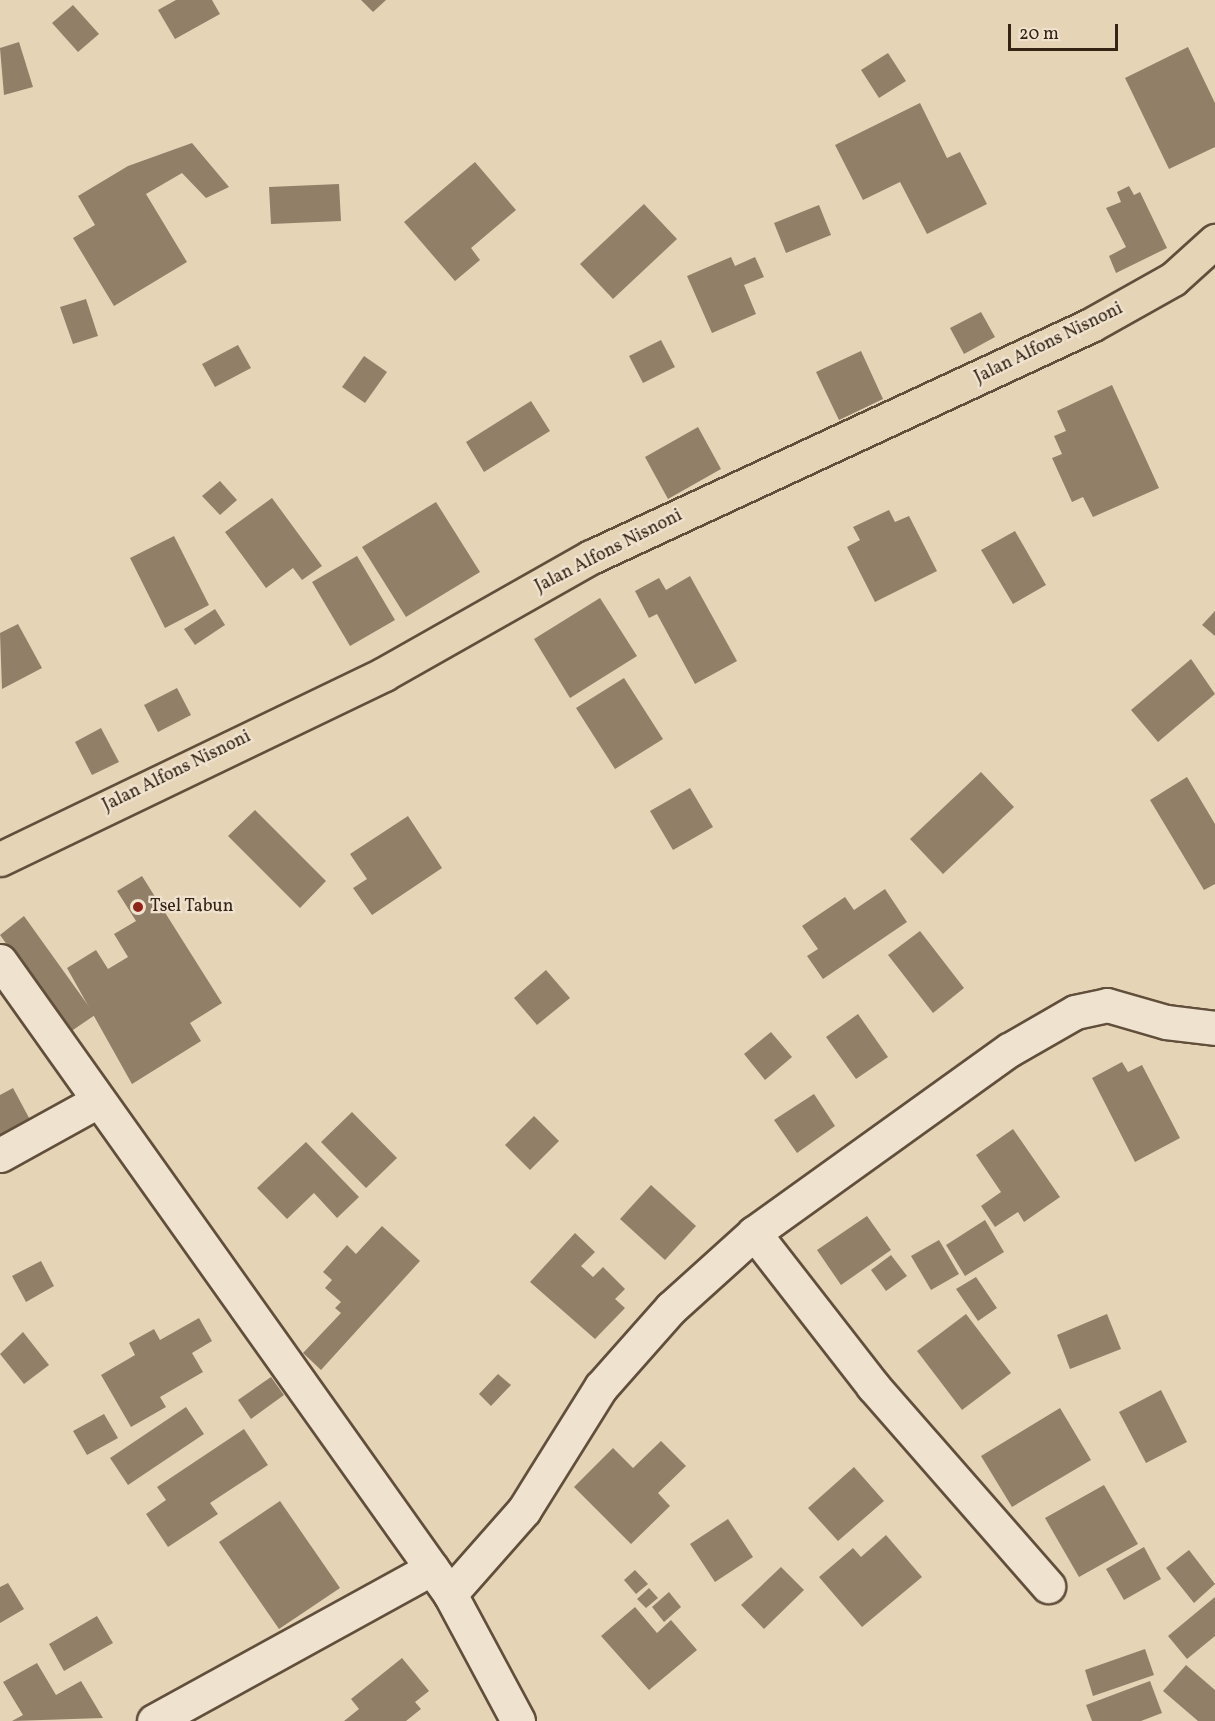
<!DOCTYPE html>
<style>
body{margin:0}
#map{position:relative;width:1215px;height:1721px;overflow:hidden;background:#e6d4b7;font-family:Vollkorn,serif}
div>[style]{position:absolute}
.building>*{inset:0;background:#917f68}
.roads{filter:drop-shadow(2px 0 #614f3c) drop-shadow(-2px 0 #614f3c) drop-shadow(0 2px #614f3c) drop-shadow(0 -2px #614f3c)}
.minor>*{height:33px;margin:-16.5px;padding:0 16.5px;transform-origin:16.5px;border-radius:16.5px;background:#efe3d0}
.major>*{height:33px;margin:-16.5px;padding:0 16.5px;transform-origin:16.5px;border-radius:16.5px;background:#e6d4b7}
.dots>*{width:16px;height:16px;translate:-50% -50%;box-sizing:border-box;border:3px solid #efe3d0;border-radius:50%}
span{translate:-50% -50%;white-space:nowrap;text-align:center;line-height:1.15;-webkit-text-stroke:4.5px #efe3d0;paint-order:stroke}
.street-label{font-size:18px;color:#352313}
.poi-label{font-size:18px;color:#352313}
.left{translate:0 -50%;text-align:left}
.scale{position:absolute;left:1008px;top:24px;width:110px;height:27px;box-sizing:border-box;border:3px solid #352313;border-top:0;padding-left:8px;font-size:18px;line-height:21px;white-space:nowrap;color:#352313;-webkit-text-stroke:4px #efe3d0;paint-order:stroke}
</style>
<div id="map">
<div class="building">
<i style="clip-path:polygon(176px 0,212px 0,220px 14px,175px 39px,158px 10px)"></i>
<i style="clip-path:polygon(361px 0,386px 0,373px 12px)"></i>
<i style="clip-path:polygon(73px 5px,99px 34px,78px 52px,52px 23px)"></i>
<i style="clip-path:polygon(19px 42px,33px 87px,4px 95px,0 48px)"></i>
<i style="clip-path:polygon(1188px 47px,1215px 103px,1215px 147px,1169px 169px,1125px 78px)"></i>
<i style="clip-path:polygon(888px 53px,906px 81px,879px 98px,861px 70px)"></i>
<i style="clip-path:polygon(920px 103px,947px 158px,960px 152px,987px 204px,927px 234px,900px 182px,863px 200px,835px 145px)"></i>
<i style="clip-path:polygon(192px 143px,229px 187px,206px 198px,182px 173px,146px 194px,187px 262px,114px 306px,73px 238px,95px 225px,78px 196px,128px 166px)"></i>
<i style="clip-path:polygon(475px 162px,516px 210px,471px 248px,480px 260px,455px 281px,404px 222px)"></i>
<i style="clip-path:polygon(339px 184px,341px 221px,271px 224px,269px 187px)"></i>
<i style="clip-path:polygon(1129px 186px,1134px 195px,1140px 192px,1167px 248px,1116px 273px,1109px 256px,1126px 247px,1106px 208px,1121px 202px,1117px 192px)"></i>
<i style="clip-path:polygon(644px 204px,677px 239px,613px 299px,580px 264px)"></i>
<i style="clip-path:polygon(819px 205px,831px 235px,786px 253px,774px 223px)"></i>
<i style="clip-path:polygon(731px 257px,735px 266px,755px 257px,764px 277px,744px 285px,756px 314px,712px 333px,687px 276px)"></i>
<i style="clip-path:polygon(86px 299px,98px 336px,73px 344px,60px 307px)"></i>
<i style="clip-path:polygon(981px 312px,995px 337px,964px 354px,950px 328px)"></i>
<i style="clip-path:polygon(661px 340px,675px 367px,643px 383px,629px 356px)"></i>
<i style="clip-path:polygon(238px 345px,251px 368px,215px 387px,202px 364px)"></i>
<i style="clip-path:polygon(861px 351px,883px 399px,839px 420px,816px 372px)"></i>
<i style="clip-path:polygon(364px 356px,387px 372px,365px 403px,342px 387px)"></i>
<i style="clip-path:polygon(1112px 385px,1159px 488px,1093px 517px,1083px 497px,1072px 502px,1052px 458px,1062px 454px,1054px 436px,1066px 431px,1057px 411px)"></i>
<i style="clip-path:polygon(531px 401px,550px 431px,484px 472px,466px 442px)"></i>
<i style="clip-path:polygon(698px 427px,721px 469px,668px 499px,645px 457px)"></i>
<i style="clip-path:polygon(220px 481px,237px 500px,220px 515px,202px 496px)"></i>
<i style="clip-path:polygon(272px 498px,322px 566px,302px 580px,293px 568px,266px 588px,225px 532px)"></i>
<i style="clip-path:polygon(436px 502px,480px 572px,406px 617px,362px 547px)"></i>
<i style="clip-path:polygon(889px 510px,895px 522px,909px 516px,937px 571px,875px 602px,847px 547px,860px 540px,853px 527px)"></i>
<i style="clip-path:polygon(1015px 531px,1046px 585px,1013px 604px,981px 550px)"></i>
<i style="clip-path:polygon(174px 536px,209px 605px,165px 628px,130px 558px)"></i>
<i style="clip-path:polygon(357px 556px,395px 620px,350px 646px,312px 582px)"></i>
<i style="clip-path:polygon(690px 576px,737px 661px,695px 684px,657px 614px,649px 618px,635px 591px,659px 578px,666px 590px)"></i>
<i style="clip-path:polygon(600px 598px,637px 656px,570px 698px,534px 639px)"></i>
<i style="clip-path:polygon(215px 609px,225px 625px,195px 645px,184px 629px)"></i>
<i style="clip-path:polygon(1215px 611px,1215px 636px,1202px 625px)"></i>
<i style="clip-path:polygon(18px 624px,42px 668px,2px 689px,0 633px)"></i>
<i style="clip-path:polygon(1191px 659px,1215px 694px,1158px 742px,1131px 710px)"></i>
<i style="clip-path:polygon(624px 678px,663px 739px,615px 769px,576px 708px)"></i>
<i style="clip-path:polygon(177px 688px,191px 715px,158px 732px,144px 705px)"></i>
<i style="clip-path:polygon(101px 728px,119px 762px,92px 775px,75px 742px)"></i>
<i style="clip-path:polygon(981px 772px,1014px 807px,943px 874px,910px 839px)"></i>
<i style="clip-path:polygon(1187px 777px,1215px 824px,1215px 884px,1204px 890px,1150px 800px)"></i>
<i style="clip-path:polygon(690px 788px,713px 827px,673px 850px,650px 811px)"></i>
<i style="clip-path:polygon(255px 810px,326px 881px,300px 908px,228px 836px)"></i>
<i style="clip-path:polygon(408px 816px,442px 868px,372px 915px,353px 888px,367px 879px,350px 854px)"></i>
<i style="clip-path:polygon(142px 876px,222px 1003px,190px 1023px,201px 1041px,132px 1084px,67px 968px,96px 950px,108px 969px,128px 957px,114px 934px,136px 921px,117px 891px)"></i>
<i style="clip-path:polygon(885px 889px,907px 922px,823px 979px,807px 956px,818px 949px,802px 926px,845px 897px,854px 910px)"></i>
<i style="clip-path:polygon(24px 916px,95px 1015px,70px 1032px,0 935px)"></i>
<i style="clip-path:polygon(920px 931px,964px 988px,933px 1013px,888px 955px)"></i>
<i style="clip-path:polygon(546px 970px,570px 998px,537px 1025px,514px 998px)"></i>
<i style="clip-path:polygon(858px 1014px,888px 1057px,856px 1079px,826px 1037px)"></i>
<i style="clip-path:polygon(771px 1032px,792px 1057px,765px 1080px,744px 1054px)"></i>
<i style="clip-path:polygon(1122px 1062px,1128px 1072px,1142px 1065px,1180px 1138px,1135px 1162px,1092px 1078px)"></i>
<i style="clip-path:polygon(13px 1088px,35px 1129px,0 1149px,0 1095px)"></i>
<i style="clip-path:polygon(814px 1094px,835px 1126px,797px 1153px,774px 1120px)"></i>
<i style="clip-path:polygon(352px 1112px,397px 1158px,366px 1188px,321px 1142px)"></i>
<i style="clip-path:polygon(534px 1116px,559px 1141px,530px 1170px,505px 1145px)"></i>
<i style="clip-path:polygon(1013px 1129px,1060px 1197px,1024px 1222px,1018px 1212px,995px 1227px,981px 1206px,1001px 1192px,976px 1155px)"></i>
<i style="clip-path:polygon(306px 1142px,359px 1197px,337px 1218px,314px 1193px,287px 1219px,257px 1188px)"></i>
<i style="clip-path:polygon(651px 1185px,696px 1226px,665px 1260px,620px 1219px)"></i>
<i style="clip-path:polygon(867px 1216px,891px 1250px,841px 1285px,817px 1250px)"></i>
<i style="clip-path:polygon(985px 1220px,1004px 1252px,965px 1276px,946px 1245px)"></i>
<i style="clip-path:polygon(382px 1226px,420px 1261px,321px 1370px,303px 1353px,341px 1313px,335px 1308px,341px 1302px,325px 1288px,332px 1280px,323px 1272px,347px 1245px,356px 1254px)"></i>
<i style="clip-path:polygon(575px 1233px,595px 1252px,581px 1266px,593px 1277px,603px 1267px,625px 1289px,615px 1299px,625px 1308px,595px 1339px,530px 1282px)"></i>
<i style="clip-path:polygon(939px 1240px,959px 1274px,931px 1290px,911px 1256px)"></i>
<i style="clip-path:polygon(891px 1255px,907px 1276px,886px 1291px,871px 1270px)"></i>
<i style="clip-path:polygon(41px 1261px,54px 1286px,26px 1302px,12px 1276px)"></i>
<i style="clip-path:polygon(976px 1277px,997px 1308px,978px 1321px,956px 1289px)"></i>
<i style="clip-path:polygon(966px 1314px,1011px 1373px,962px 1410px,917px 1351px)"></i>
<i style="clip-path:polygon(1107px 1314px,1121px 1349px,1070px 1369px,1057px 1335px)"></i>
<i style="clip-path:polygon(199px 1318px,212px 1341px,192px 1353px,203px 1372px,160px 1397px,166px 1407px,131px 1427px,101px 1375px,135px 1355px,129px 1343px,154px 1329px,160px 1340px)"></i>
<i style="clip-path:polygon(23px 1332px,49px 1365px,24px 1384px,0 1354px)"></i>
<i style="clip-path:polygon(498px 1374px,511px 1385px,491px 1406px,479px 1394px)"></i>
<i style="clip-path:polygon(271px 1377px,284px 1395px,251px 1419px,238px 1400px)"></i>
<i style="clip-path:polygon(1161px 1390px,1187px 1442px,1146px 1463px,1119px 1412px)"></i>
<i style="clip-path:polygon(186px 1407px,204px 1434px,128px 1485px,110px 1458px)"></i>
<i style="clip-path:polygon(1060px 1408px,1091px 1460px,1012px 1507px,981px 1456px)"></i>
<i style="clip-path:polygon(104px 1414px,118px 1438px,87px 1455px,73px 1431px)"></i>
<i style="clip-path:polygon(244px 1429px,268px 1465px,210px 1503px,218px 1514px,168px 1547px,146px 1514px,166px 1500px,157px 1487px)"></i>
<i style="clip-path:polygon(661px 1441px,686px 1466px,658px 1493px,670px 1506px,631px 1544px,574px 1487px,613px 1448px,633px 1468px)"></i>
<i style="clip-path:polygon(854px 1467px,884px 1501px,838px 1541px,808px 1508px)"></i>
<i style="clip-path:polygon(1104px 1485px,1138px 1544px,1079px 1577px,1045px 1518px)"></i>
<i style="clip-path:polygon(280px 1501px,340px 1588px,279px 1629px,219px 1542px)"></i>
<i style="clip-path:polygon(728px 1519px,753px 1557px,715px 1582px,690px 1544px)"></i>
<i style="clip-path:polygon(886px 1535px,922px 1577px,862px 1627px,819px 1577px,853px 1548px,861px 1557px)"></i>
<i style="clip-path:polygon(1144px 1547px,1161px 1579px,1124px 1600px,1106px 1569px)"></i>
<i style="clip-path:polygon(1189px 1550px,1215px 1584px,1194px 1603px,1166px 1568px)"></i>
<i style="clip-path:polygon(781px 1567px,804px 1590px,764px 1629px,741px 1605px)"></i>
<i style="clip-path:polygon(635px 1570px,648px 1584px,636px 1594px,624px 1580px)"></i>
<i style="clip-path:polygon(8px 1583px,24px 1609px,0 1623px,0 1587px)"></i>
<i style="clip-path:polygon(649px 1588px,658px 1598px,646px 1608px,637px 1599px)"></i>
<i style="clip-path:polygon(669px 1592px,681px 1607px,664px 1622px,652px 1607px)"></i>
<i style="clip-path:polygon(1215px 1597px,1215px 1636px,1187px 1659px,1168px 1636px)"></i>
<i style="clip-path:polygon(635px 1607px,657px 1633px,671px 1620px,697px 1650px,649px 1690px,601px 1636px)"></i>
<i style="clip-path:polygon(97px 1616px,113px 1643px,64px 1671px,49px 1644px)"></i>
<i style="clip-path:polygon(1145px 1649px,1154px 1675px,1093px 1696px,1085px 1670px)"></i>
<i style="clip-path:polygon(402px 1658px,429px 1691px,415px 1702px,421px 1709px,406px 1721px,344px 1721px,359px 1709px,351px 1699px)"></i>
<i style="clip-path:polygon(37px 1663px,56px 1695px,81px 1681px,103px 1718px,12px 1721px,23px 1715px,3px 1682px)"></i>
<i style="clip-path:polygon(1186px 1665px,1215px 1690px,1215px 1721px,1198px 1721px,1163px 1691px)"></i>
<i style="clip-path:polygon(1150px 1681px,1162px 1713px,1141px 1721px,1092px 1721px,1086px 1705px)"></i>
</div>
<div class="roads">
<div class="minor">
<i style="left:0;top:961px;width:777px;rotate:54.59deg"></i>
<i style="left:450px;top:1594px;width:144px;rotate:61.8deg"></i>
<i style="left:0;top:1155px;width:112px;rotate:-28.9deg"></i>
<i style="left:754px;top:1233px;width:194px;rotate:52.1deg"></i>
<i style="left:873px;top:1386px;width:266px;rotate:48.8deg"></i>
<i style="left:450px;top:1594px;width:112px;rotate:-48.6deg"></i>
<i style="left:524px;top:1510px;width:145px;rotate:-58deg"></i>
<i style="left:601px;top:1387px;width:106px;rotate:-48.5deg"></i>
<i style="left:671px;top:1308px;width:112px;rotate:-42.1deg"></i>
<i style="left:754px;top:1233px;width:314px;rotate:-35.7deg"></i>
<i style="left:1009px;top:1050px;width:76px;rotate:-29.9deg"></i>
<i style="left:1075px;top:1012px;width:33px;rotate:-12deg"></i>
<i style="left:1107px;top:1005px;width:61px;rotate:16.1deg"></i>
<i style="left:1166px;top:1022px;width:49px;rotate:7deg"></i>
<i style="left:154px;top:1721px;width:317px;rotate:-28.8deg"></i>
</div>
<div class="major">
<i style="left:0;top:859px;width:426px;rotate:-25.7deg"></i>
<i style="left:384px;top:674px;width:238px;rotate:-29.5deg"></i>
<i style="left:591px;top:557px;width:551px;rotate:-24.89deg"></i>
<i style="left:1091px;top:325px;width:94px;rotate:-29.3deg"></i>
<i style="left:1173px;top:279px;width:57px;rotate:-42.1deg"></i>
</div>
</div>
<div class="dots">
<i style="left:138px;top:907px;background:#8f2418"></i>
</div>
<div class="street-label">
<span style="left:1049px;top:344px;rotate:-26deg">Jalan Alfons Nisnoni</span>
<span style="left:609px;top:552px;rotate:-27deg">Jalan Alfons Nisnoni</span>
<span style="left:177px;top:772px;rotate:-26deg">Jalan Alfons Nisnoni</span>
</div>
<div class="poi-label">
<span class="left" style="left:150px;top:907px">Tsel Tabun</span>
</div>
<div class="scale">20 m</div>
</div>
